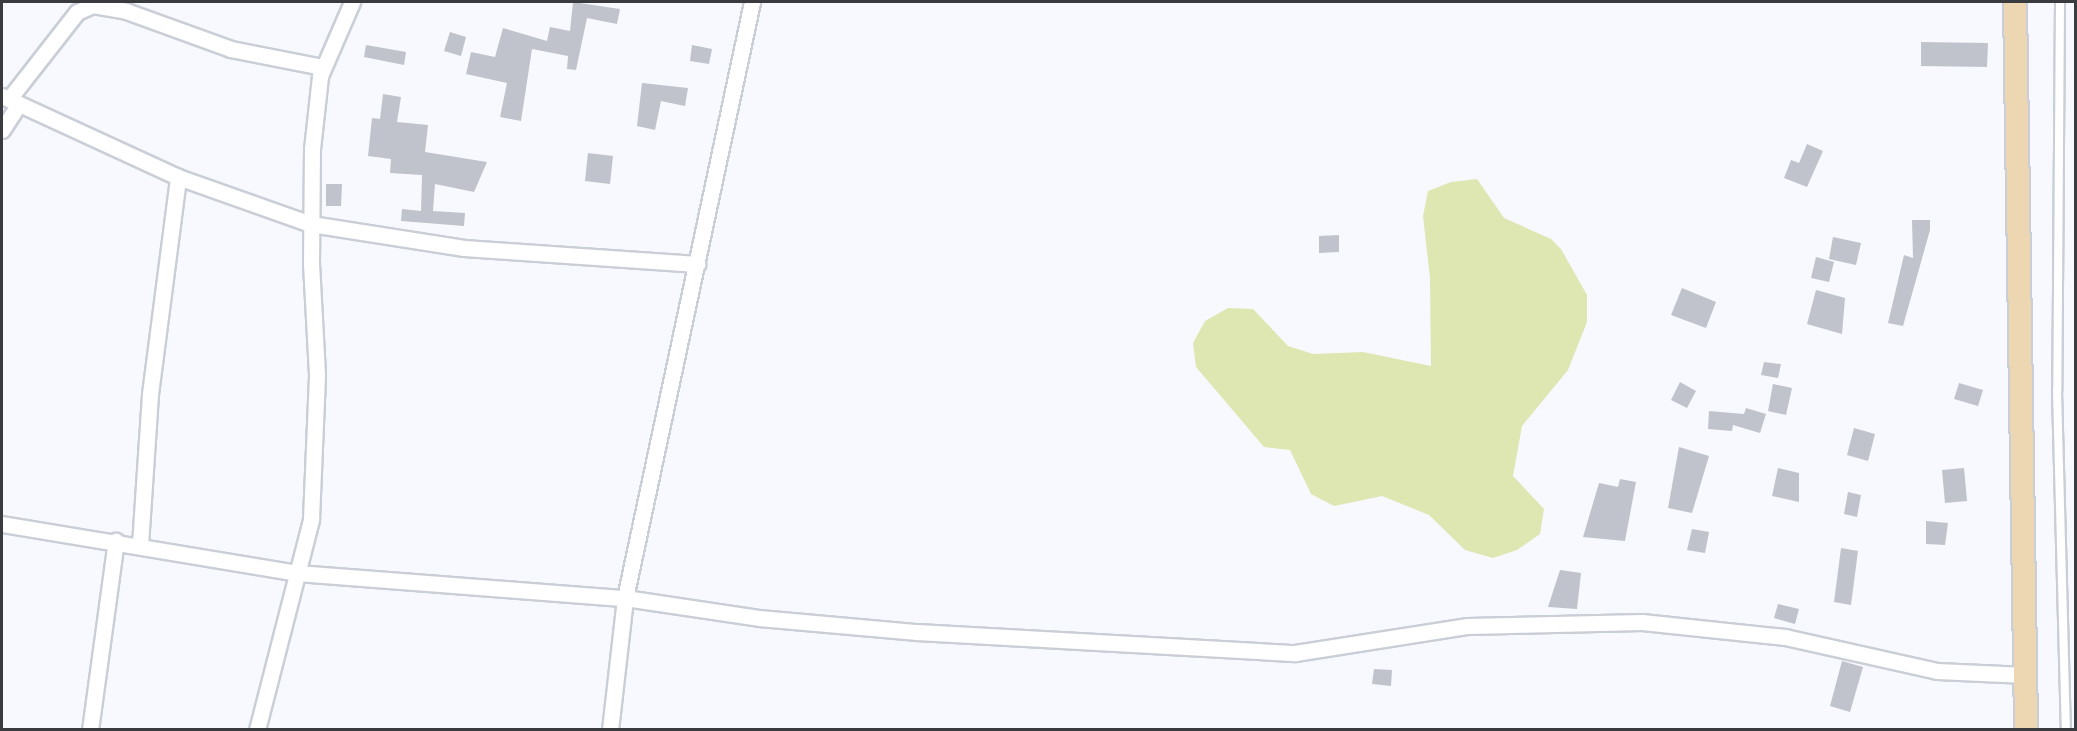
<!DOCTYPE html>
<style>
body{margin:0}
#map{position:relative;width:2077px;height:731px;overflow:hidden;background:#f7f9fe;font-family:Helvetica,sans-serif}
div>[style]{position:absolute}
.green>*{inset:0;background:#dee6b1}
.building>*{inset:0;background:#c0c3cc}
.roads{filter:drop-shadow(2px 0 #caced7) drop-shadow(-2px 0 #caced7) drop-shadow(0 2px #caced7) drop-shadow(0 -2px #caced7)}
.lane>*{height:8px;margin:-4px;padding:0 4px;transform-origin:4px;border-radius:4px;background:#fff}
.street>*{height:15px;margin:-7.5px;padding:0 7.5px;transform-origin:7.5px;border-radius:7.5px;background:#fff}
.secondary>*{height:22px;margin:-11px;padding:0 11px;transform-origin:11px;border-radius:11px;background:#edd6b2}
span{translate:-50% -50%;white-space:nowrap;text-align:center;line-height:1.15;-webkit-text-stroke:4.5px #fff;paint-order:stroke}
.frame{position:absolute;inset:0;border:3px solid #3a3b3e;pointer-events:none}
</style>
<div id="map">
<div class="green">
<i style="clip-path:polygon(1477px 179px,1504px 218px,1551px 239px,1561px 249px,1587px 295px,1587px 322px,1568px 370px,1522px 426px,1513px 476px,1544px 509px,1540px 534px,1517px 550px,1493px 558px,1465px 550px,1429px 515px,1382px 496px,1334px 506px,1311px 494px,1290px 450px,1264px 447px,1196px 367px,1193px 343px,1205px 321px,1228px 308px,1253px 309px,1288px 346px,1313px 354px,1363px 352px,1431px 366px,1430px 278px,1423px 216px,1428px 191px,1451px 182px)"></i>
</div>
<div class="building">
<i style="clip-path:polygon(573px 2px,620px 9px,617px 24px,587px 18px,576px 70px,567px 69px,568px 56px,532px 49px,521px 121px,500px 117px,507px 83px,466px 74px,471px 52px,495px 57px,503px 28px,547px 41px,550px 27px,570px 31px)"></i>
<i style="clip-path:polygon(450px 32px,466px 37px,461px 56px,444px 51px)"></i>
<i style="clip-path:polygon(1921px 42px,1988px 43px,1987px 67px,1921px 66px)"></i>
<i style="clip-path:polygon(366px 45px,406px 52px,404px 65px,364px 57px)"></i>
<i style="clip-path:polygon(692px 45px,712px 49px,709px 64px,690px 61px)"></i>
<i style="clip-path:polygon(642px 83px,688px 88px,685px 106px,661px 101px,655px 130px,637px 126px)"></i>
<i style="clip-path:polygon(383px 94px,401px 97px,397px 122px,428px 125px,425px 152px,487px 162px,474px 192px,435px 184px,433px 211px,465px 213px,464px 226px,401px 221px,402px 209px,421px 211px,422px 175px,390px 173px,391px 159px,368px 156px,372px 118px,380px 119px)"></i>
<i style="clip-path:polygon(1807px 144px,1823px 151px,1807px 187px,1784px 178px,1791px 160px,1799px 163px)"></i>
<i style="clip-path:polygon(588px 153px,613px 156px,610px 184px,585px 181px)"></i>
<i style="clip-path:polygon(326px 184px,342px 184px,341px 206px,326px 206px)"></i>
<i style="clip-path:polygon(1912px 220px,1930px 220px,1930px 230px,1903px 326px,1888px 323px,1904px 255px,1913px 258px)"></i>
<i style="clip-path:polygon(1339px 235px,1339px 252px,1319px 253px,1319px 236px)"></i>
<i style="clip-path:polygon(1833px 237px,1861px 243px,1856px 265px,1829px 259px)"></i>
<i style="clip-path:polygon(1816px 257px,1834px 262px,1829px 282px,1811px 278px)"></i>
<i style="clip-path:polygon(1682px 288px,1716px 302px,1706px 328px,1671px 315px)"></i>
<i style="clip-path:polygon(1816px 290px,1845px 298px,1842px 334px,1807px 324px)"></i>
<i style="clip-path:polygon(1764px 362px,1781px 364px,1778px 378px,1761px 375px)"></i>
<i style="clip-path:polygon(1680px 382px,1696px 391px,1687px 408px,1671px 400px)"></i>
<i style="clip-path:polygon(1959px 383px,1983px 390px,1978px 406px,1954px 399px)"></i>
<i style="clip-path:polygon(1773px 384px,1792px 388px,1786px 415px,1768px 411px)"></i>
<i style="clip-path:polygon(1746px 408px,1766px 414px,1760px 433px,1733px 425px,1732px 431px,1708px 429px,1709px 411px,1744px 414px)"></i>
<i style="clip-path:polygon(1854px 428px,1875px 434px,1868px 461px,1847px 455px)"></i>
<i style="clip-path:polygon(1679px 447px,1709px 456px,1692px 513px,1668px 508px)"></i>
<i style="clip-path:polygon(1778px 468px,1799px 473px,1799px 502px,1772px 496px)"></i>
<i style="clip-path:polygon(1964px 468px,1967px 501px,1945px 503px,1942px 470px)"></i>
<i style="clip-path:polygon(1620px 479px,1636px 482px,1625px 541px,1583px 537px,1599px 483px,1618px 487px)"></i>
<i style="clip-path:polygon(1848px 492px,1861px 495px,1857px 517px,1844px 514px)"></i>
<i style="clip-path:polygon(1926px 521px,1948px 523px,1945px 545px,1926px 544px)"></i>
<i style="clip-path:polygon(1692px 529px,1709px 532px,1705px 553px,1687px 550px)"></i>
<i style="clip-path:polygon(1841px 548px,1858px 551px,1851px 605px,1834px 602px)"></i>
<i style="clip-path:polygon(1560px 570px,1581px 573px,1577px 609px,1548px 607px)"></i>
<i style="clip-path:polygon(1778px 604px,1799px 609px,1795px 624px,1774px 618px)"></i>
<i style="clip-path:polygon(1842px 661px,1863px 667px,1850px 712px,1830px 706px)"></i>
<i style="clip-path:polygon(1374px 669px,1392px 670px,1391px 686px,1372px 684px)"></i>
</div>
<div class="roads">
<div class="lane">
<i style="left:2060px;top:2px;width:389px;rotate:90.4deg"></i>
<i style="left:2057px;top:391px;width:339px;rotate:88.5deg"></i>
</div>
<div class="street">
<i style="left:2px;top:96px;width:194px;rotate:24.7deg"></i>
<i style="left:178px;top:177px;width:141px;rotate:19.5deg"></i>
<i style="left:311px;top:224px;width:155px;rotate:8.9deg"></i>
<i style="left:464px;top:248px;width:234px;rotate:3.9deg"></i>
<i style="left:9px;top:99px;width:110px;rotate:-52deg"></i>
<i style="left:77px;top:12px;width:17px;rotate:-24deg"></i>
<i style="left:93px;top:5px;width:34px;rotate:10deg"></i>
<i style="left:126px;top:11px;width:112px;rotate:19.9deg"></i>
<i style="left:231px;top:49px;width:94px;rotate:11.1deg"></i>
<i style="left:2px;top:130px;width:31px;rotate:-57deg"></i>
<i style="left:2px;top:524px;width:299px;rotate:9.4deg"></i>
<i style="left:297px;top:573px;width:329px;rotate:4.4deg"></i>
<i style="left:625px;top:598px;width:135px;rotate:8.5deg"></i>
<i style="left:759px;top:618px;width:159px;rotate:5.1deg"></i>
<i style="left:917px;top:632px;width:379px;rotate:3.2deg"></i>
<i style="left:1295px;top:653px;width:175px;rotate:-8.9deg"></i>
<i style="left:1468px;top:626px;width:174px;rotate:-1.3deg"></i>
<i style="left:1642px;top:622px;width:144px;rotate:6deg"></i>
<i style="left:1785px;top:637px;width:156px;rotate:12.6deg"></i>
<i style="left:1937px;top:671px;width:89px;rotate:2.6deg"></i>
<i style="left:140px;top:545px;width:151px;rotate:-86.2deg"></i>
<i style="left:150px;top:394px;width:219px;rotate:-82.6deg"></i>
<i style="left:90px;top:730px;width:191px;rotate:-82.2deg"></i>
<i style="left:257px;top:730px;width:218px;rotate:-75.6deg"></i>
<i style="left:311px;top:519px;width:145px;rotate:-87.6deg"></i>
<i style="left:317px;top:374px;width:110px;rotate:-93.1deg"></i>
<i style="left:311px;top:264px;width:115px;rotate:-89.5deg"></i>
<i style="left:312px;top:149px;width:73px;rotate:-83.7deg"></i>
<i style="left:320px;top:76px;width:81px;rotate:-66.6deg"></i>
<i style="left:610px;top:730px;width:133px;rotate:-83.5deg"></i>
<i style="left:625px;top:598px;width:609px;rotate:-77.97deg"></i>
</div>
<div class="secondary">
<i style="left:2015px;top:2px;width:728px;rotate:89.13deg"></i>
</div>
</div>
<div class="frame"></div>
</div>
